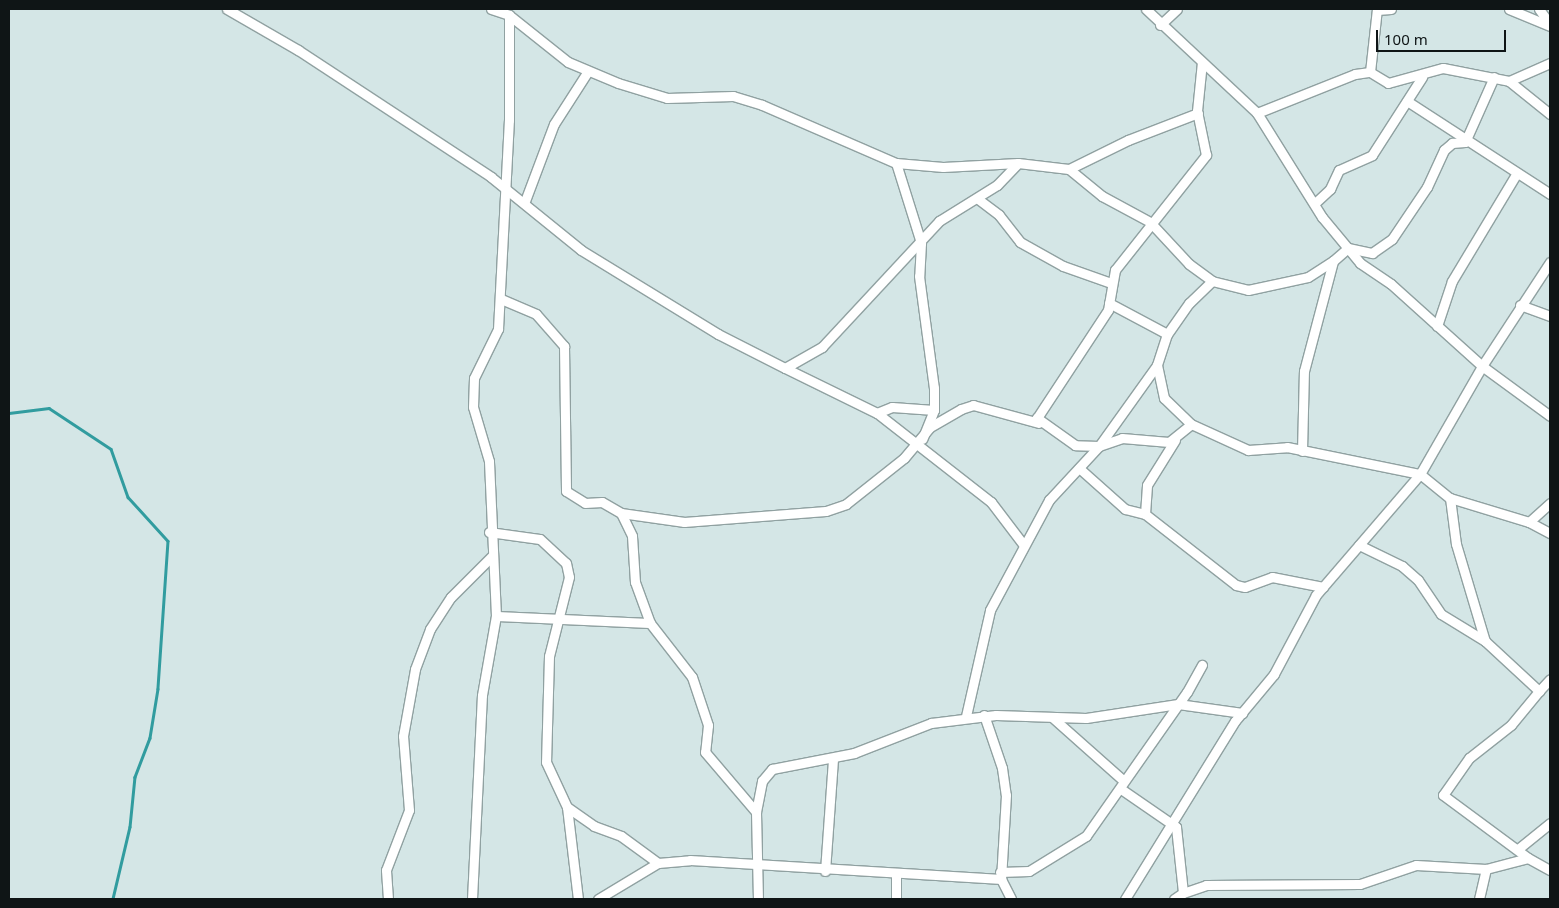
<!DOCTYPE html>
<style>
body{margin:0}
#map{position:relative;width:1559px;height:908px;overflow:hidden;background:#d4e6e6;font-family:"Noto Sans",sans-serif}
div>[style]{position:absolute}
.stream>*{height:2.5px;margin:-1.25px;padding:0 1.25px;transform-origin:1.25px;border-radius:1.25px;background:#319c9f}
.roads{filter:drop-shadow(1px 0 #90a1a1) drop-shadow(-1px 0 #90a1a1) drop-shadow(0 1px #90a1a1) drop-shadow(0 -1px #90a1a1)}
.minor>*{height:9px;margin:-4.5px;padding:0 4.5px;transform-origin:4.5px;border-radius:4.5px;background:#fff}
span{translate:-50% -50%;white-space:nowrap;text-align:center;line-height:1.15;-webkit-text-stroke:5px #d4e6e6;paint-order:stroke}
.frame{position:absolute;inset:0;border:10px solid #0f1516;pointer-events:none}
.scale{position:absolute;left:1376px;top:30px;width:130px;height:22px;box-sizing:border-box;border:2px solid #0f1516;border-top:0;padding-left:6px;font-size:15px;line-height:18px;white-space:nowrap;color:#0f1516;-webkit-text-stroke:4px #d4e6e6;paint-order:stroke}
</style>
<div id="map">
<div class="stream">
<i style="left:9px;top:413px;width:40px;rotate:-7.1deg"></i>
<i style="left:49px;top:408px;width:74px;rotate:33.5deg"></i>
<i style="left:111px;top:449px;width:51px;rotate:70.5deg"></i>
<i style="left:128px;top:497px;width:59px;rotate:47.7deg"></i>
<i style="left:168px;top:541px;width:148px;rotate:93.9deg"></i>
<i style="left:158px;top:689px;width:50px;rotate:99.3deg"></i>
<i style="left:150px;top:738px;width:42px;rotate:111deg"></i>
<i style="left:135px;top:777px;width:50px;rotate:95.7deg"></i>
<i style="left:130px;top:827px;width:74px;rotate:103.3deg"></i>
</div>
<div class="roads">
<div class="minor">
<i style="left:227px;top:9px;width:82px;rotate:30deg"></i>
<i style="left:298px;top:50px;width:231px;rotate:33.3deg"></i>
<i style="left:491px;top:177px;width:116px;rotate:39deg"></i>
<i style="left:581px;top:250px;width:161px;rotate:31.5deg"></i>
<i style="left:718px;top:334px;width:75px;rotate:26.9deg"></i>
<i style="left:785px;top:368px;width:43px;rotate:-29.6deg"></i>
<i style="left:822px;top:347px;width:172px;rotate:-47.1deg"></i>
<i style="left:939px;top:221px;width:68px;rotate:-31.8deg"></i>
<i style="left:997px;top:185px;width:30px;rotate:-46deg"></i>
<i style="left:491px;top:9px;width:19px;rotate:18deg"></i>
<i style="left:509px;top:15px;width:75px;rotate:38.5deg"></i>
<i style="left:568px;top:62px;width:54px;rotate:22.8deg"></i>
<i style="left:618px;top:83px;width:51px;rotate:17deg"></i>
<i style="left:667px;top:98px;width:66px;rotate:-1.7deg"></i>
<i style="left:733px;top:96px;width:30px;rotate:17deg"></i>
<i style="left:762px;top:105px;width:146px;rotate:23.4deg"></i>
<i style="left:896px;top:163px;width:84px;rotate:72.6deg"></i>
<i style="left:921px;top:243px;width:33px;rotate:93deg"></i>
<i style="left:919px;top:276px;width:113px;rotate:82.4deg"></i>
<i style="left:934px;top:388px;width:22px;rotate:90deg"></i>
<i style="left:934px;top:410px;width:31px;rotate:112deg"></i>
<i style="left:1146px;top:9px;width:152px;rotate:43.1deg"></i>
<i style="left:1257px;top:113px;width:123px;rotate:58deg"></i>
<i style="left:1322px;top:217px;width:60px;rotate:50.4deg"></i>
<i style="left:1360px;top:263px;width:37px;rotate:34deg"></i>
<i style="left:1391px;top:284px;width:122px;rotate:42deg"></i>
<i style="left:1482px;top:366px;width:84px;rotate:36.3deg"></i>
<i style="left:1509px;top:9px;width:44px;rotate:22.5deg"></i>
<i style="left:1539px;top:9px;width:19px;rotate:54deg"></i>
<i style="left:1377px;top:10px;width:14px;rotate:-4deg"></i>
<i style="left:1160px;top:25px;width:23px;rotate:-43deg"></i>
<i style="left:1370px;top:72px;width:63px;rotate:-83.7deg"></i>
<i style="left:1509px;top:81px;width:45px;rotate:-23.7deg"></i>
<i style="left:1407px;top:101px;width:171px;rotate:33deg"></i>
<i style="left:1257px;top:113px;width:105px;rotate:-21.7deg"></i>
<i style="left:1355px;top:74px;width:15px;rotate:-8deg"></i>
<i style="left:1370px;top:72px;width:21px;rotate:31deg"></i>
<i style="left:1388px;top:83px;width:57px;rotate:-15.3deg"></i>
<i style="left:1443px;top:68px;width:67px;rotate:11.1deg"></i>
<i style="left:1509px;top:81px;width:53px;rotate:38.8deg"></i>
<i style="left:896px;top:163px;width:47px;rotate:4.9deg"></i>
<i style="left:943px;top:167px;width:75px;rotate:-3.1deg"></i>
<i style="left:1018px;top:163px;width:51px;rotate:6.7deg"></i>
<i style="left:1069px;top:169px;width:43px;rotate:39.3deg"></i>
<i style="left:1102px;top:196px;width:55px;rotate:28.4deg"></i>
<i style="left:1150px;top:222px;width:57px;rotate:47.1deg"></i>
<i style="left:1189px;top:264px;width:29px;rotate:36deg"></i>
<i style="left:1212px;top:281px;width:37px;rotate:14deg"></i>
<i style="left:1248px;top:290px;width:61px;rotate:-12.2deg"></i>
<i style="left:1308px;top:277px;width:30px;rotate:-33deg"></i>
<i style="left:1069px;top:169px;width:66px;rotate:-26.2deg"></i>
<i style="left:1128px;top:140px;width:75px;rotate:-21.1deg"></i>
<i style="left:978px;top:199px;width:26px;rotate:37deg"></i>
<i style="left:999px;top:215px;width:34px;rotate:52deg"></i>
<i style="left:1020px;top:242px;width:49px;rotate:29.2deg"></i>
<i style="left:1063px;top:266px;width:51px;rotate:19.5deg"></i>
<i style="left:525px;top:201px;width:82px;rotate:-69.4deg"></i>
<i style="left:554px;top:124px;width:63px;rotate:-57.3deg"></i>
<i style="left:1315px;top:203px;width:21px;rotate:-43deg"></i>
<i style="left:1330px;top:189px;width:21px;rotate:-65deg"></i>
<i style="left:1339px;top:170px;width:36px;rotate:-24deg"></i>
<i style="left:1372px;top:155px;width:93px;rotate:-57.3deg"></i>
<i style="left:1212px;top:281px;width:32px;rotate:136deg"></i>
<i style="left:1189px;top:303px;width:38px;rotate:125deg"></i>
<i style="left:1167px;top:334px;width:33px;rotate:108deg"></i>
<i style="left:1157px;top:365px;width:34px;rotate:78deg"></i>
<i style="left:1164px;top:398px;width:37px;rotate:44deg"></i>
<i style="left:1191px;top:424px;width:63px;rotate:24.5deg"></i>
<i style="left:1248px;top:450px;width:39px;rotate:-4deg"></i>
<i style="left:1287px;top:447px;width:136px;rotate:11.5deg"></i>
<i style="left:1420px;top:474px;width:38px;rotate:39deg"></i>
<i style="left:1450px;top:498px;width:83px;rotate:16.9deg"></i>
<i style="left:1529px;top:522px;width:28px;rotate:-42deg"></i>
<i style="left:501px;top:299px;width:38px;rotate:23deg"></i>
<i style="left:536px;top:314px;width:43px;rotate:48.8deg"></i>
<i style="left:564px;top:346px;width:145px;rotate:89.2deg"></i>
<i style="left:566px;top:491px;width:22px;rotate:32deg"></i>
<i style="left:585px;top:503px;width:17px;rotate:-3deg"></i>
<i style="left:602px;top:502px;width:22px;rotate:30deg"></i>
<i style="left:621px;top:513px;width:25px;rotate:64deg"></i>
<i style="left:632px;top:536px;width:46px;rotate:86.3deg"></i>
<i style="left:635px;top:582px;width:44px;rotate:69.9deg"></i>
<i style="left:650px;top:623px;width:68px;rotate:52.1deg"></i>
<i style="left:692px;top:677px;width:51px;rotate:71.6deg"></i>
<i style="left:708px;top:725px;width:27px;rotate:96deg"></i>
<i style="left:705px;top:752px;width:79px;rotate:49.6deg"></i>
<i style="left:756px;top:812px;width:87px;rotate:88.7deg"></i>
<i style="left:1109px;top:303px;width:66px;rotate:28.1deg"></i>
<i style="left:1520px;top:305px;width:32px;rotate:20deg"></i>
<i style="left:1437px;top:326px;width:47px;rotate:-71.6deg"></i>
<i style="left:1452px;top:281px;width:126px;rotate:-59deg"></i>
<i style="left:1157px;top:365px;width:100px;rotate:125.6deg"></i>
<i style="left:1099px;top:446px;width:24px;rotate:-178deg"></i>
<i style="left:1075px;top:445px;width:47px;rotate:-144.6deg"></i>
<i style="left:1037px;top:418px;width:129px;rotate:-56.7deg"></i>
<i style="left:1108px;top:310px;width:41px;rotate:-80.1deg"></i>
<i style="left:1115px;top:270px;width:147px;rotate:-51.6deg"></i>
<i style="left:1206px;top:155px;width:45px;rotate:-101.6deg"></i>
<i style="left:1197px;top:111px;width:49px;rotate:-84.2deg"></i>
<i style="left:785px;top:368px;width:102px;rotate:26.1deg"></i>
<i style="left:877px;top:413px;width:145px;rotate:38deg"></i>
<i style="left:991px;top:502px;width:53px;rotate:52.7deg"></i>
<i style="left:877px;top:413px;width:16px;rotate:-22deg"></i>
<i style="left:892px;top:407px;width:42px;rotate:4.1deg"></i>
<i style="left:1302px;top:451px;width:80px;rotate:-88.6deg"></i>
<i style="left:1304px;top:371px;width:114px;rotate:-75.2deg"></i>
<i style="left:1333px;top:261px;width:20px;rotate:-41deg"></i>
<i style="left:1348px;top:248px;width:25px;rotate:12deg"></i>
<i style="left:1372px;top:253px;width:24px;rotate:-35deg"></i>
<i style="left:1392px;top:239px;width:63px;rotate:-56.1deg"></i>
<i style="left:1427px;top:187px;width:41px;rotate:-65.3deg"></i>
<i style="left:1444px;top:150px;width:11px;rotate:-41deg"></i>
<i style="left:1452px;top:143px;width:13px;rotate:-4deg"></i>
<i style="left:1465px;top:142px;width:71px;rotate:-66deg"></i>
<i style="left:1079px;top:468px;width:62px;rotate:41.7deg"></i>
<i style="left:1125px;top:509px;width:21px;rotate:14deg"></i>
<i style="left:1145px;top:514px;width:115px;rotate:38deg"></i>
<i style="left:1236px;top:585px;width:9px;rotate:13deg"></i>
<i style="left:1245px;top:587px;width:29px;rotate:-20deg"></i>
<i style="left:1272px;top:577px;width:52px;rotate:11.1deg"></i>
<i style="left:1450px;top:498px;width:46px;rotate:82.6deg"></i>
<i style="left:1456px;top:544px;width:101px;rotate:73.4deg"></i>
<i style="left:1485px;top:641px;width:74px;rotate:42.8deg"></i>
<i style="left:1539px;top:691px;width:44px;rotate:129.5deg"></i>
<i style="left:1511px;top:725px;width:53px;rotate:141.8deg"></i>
<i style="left:1469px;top:758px;width:45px;rotate:125.1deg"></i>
<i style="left:1443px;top:795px;width:106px;rotate:36.5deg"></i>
<i style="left:621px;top:513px;width:64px;rotate:8.1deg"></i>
<i style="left:684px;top:522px;width:142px;rotate:-4.4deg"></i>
<i style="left:826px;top:511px;width:21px;rotate:-19deg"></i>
<i style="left:846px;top:504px;width:74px;rotate:-38.4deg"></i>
<i style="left:904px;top:458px;width:40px;rotate:-50deg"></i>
<i style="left:930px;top:427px;width:36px;rotate:-30deg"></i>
<i style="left:961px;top:409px;width:13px;rotate:-18deg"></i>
<i style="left:973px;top:405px;width:68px;rotate:15.3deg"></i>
<i style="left:1145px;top:514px;width:29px;rotate:-86deg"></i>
<i style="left:1147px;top:485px;width:53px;rotate:-58.1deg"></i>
<i style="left:1529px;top:522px;width:24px;rotate:28deg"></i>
<i style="left:489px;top:532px;width:51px;rotate:7.8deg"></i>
<i style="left:540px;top:539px;width:35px;rotate:43deg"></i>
<i style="left:566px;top:563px;width:14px;rotate:78deg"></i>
<i style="left:569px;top:577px;width:81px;rotate:104.2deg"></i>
<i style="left:549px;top:656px;width:106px;rotate:91.6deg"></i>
<i style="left:546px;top:762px;width:50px;rotate:65deg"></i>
<i style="left:567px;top:807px;width:93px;rotate:83.2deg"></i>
<i style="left:1359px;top:545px;width:48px;rotate:26deg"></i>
<i style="left:1402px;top:566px;width:21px;rotate:41deg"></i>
<i style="left:1418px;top:580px;width:41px;rotate:55.9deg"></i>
<i style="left:1441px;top:614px;width:52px;rotate:31.5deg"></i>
<i style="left:496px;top:616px;width:154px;rotate:2.6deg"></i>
<i style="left:1539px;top:691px;width:16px;rotate:-47deg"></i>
<i style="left:984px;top:715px;width:56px;rotate:71.2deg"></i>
<i style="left:1002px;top:768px;width:27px;rotate:82deg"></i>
<i style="left:1006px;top:795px;width:84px;rotate:93.4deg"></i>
<i style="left:1001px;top:879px;width:22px;rotate:63deg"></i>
<i style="left:966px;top:716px;width:109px;rotate:-77.2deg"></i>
<i style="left:990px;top:610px;width:125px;rotate:-61.8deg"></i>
<i style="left:1049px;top:500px;width:74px;rotate:-47.2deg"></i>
<i style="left:1099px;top:446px;width:24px;rotate:-19deg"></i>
<i style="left:1122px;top:438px;width:47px;rotate:4.9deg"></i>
<i style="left:1169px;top:442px;width:28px;rotate:-39deg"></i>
<i style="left:1053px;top:718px;width:95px;rotate:41.6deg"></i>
<i style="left:1121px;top:789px;width:67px;rotate:34.6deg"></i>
<i style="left:1176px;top:827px;width:66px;rotate:83.9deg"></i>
<i style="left:1183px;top:893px;width:24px;rotate:-19deg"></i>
<i style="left:1206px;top:885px;width:154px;rotate:-0.4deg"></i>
<i style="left:1360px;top:884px;width:59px;rotate:-18.7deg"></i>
<i style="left:1416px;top:865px;width:70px;rotate:3.3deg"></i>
<i style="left:1486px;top:869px;width:43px;rotate:-14.7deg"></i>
<i style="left:1528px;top:858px;width:25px;rotate:29deg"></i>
<i style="left:567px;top:807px;width:33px;rotate:35deg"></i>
<i style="left:594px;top:826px;width:29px;rotate:20deg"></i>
<i style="left:621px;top:836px;width:46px;rotate:36.1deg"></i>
<i style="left:756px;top:812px;width:32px;rotate:-79deg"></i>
<i style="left:762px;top:781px;width:16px;rotate:-50deg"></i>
<i style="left:772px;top:769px;width:84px;rotate:-11deg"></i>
<i style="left:854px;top:753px;width:83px;rotate:-21.3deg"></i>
<i style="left:931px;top:723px;width:65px;rotate:-7deg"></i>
<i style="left:996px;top:715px;width:90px;rotate:1.9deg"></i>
<i style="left:1086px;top:718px;width:93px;rotate:-8.7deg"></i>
<i style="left:1178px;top:704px;width:65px;rotate:8deg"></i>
<i style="left:1518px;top:849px;width:41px;rotate:-39.1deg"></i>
<i style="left:825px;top:871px;width:112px;rotate:-85.9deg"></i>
<i style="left:1000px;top:872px;width:29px;rotate:-2deg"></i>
<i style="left:1029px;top:871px;width:67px;rotate:-31.6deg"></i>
<i style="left:1086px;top:836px;width:176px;rotate:-55deg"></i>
<i style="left:1187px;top:692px;width:31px;rotate:-61deg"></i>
<i style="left:388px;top:899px;width:29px;rotate:-94deg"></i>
<i style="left:386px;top:870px;width:64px;rotate:-69deg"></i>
<i style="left:409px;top:810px;width:74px;rotate:-94.6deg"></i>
<i style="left:403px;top:736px;width:68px;rotate:-79.8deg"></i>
<i style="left:415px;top:669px;width:43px;rotate:-69.4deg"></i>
<i style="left:430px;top:629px;width:38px;rotate:-57deg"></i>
<i style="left:451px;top:597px;width:58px;rotate:-45deg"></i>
<i style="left:472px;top:899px;width:204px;rotate:-87.2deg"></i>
<i style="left:482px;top:695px;width:80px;rotate:-80deg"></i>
<i style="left:496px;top:616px;width:155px;rotate:-92.6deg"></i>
<i style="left:489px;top:461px;width:56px;rotate:-106.5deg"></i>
<i style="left:473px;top:407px;width:29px;rotate:-88deg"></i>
<i style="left:474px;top:378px;width:55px;rotate:-63.9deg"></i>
<i style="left:498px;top:329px;width:209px;rotate:-87deg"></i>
<i style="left:509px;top:120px;width:105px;rotate:-90deg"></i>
<i style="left:598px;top:899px;width:70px;rotate:-31deg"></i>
<i style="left:658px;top:863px;width:32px;rotate:-5deg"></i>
<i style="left:690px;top:860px;width:312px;rotate:3.5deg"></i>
<i style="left:896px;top:899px;width:24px;rotate:-90deg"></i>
<i style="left:1125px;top:899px;width:209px;rotate:-58.3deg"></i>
<i style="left:1235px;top:721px;width:61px;rotate:-50.3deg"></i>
<i style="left:1274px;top:674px;width:89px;rotate:-62deg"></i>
<i style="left:1316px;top:595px;width:160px;rotate:-49.3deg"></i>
<i style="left:1420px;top:474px;width:125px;rotate:-60.1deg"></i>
<i style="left:1482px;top:366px;width:124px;rotate:-56.8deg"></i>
<i style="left:1174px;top:899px;width:11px;rotate:-34deg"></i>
<i style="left:1479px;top:899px;width:31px;rotate:-77deg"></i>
</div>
</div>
<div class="frame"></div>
<div class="scale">100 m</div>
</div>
